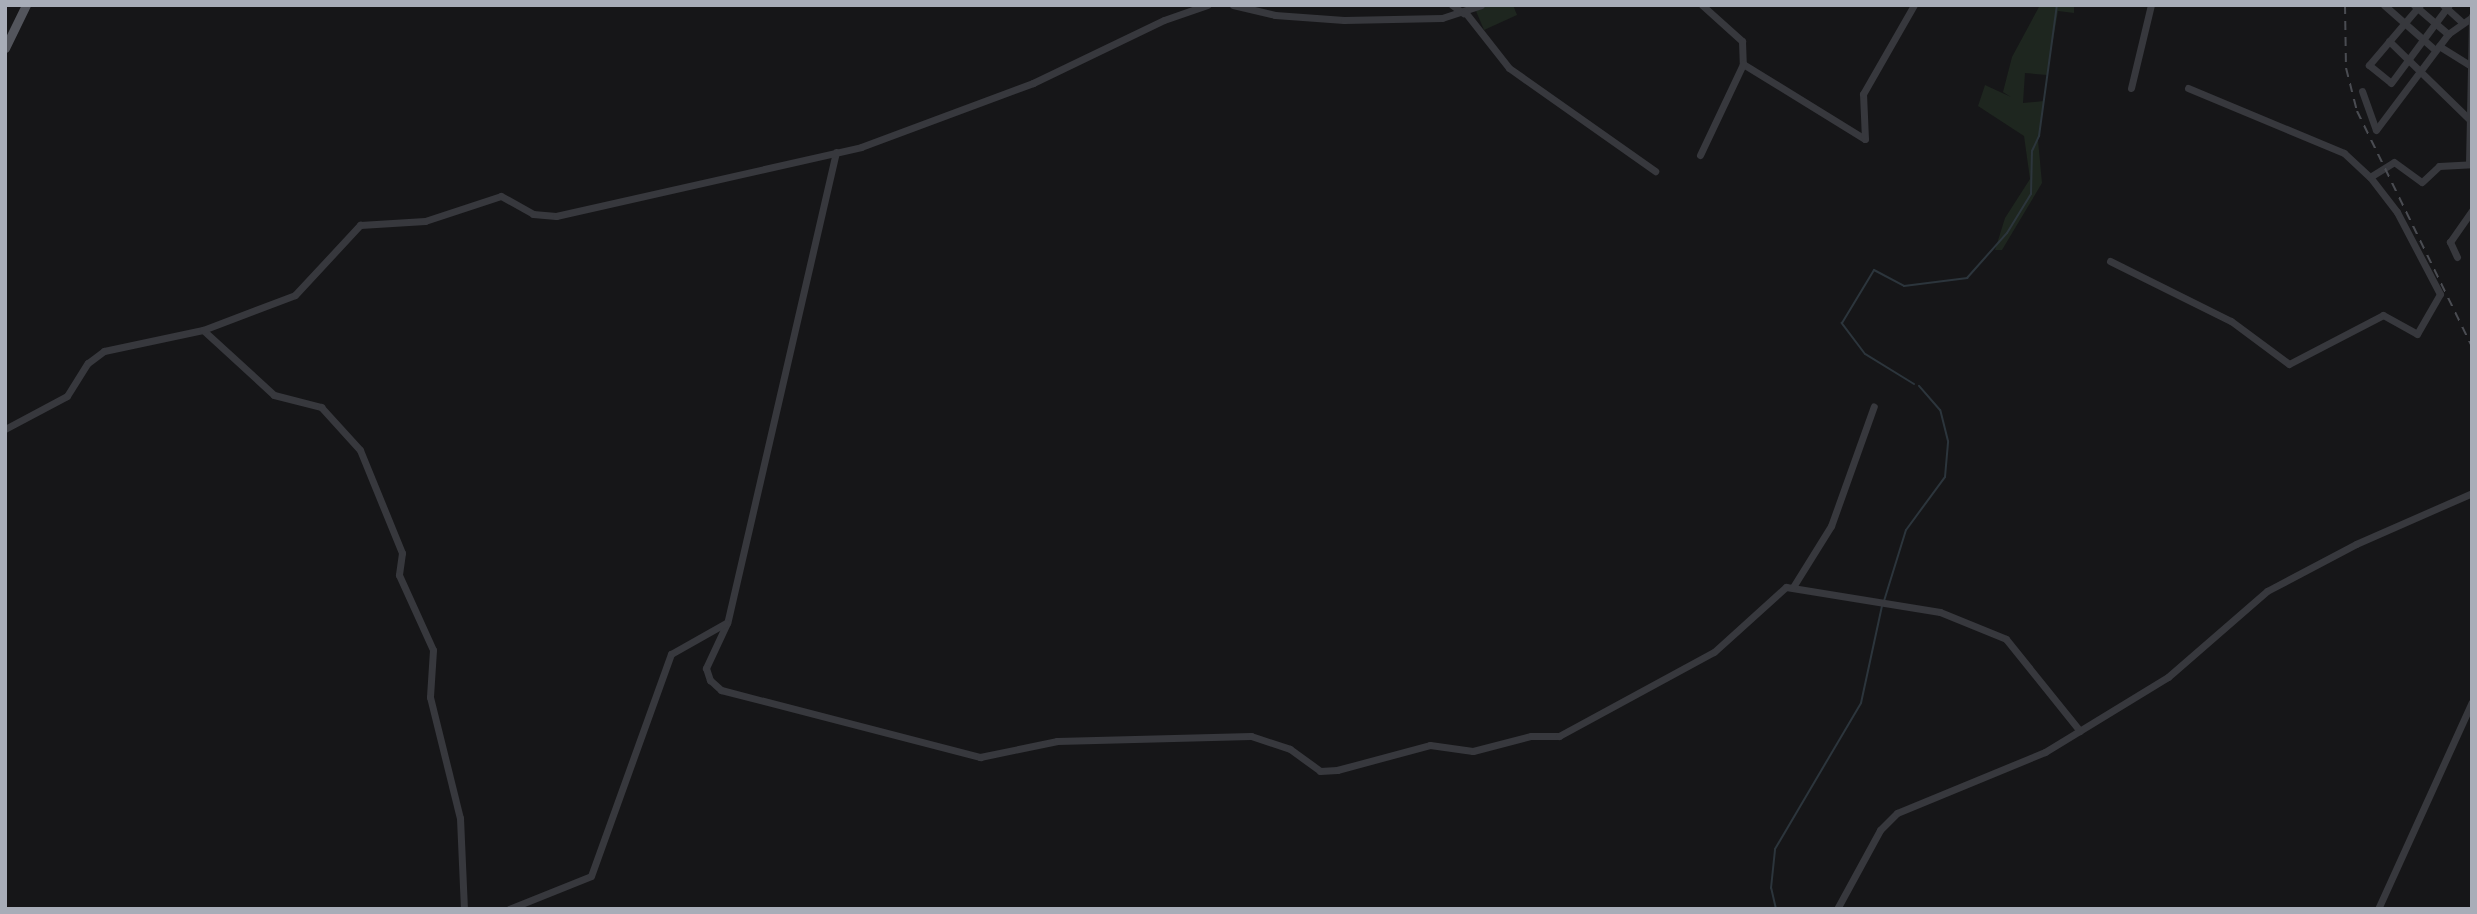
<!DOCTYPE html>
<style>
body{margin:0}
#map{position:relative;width:2477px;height:914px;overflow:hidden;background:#161618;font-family:"IBM Plex Sans",sans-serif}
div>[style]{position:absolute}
.green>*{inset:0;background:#1e261f}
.stream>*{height:2px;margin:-1px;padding:0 1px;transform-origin:1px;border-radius:1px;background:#2c353c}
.minor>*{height:7px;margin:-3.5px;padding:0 3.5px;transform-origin:3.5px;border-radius:3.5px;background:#37383d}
.major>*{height:9px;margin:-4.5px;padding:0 4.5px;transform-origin:4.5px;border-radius:4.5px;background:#53555c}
.rail>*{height:2px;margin-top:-1px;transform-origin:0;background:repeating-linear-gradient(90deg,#4a4c52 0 9px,transparent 0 16px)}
span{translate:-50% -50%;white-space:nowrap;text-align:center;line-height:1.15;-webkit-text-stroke:5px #111113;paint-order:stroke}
.frame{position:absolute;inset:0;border:7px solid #a8adb8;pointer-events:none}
</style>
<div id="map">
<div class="green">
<i style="clip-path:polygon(1489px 5px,1513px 5px,1517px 15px,1484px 30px,1476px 11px)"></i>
<i style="clip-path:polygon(2040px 5px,2074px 5px,2074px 13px,2058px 11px,2047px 75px,2025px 73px,2023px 103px,2044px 101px,2038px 140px,2042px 183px,2002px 250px,1995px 250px,2005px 218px,2030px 179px,2024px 136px,1978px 106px,1985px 85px,2011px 97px,2003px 92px,2012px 57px)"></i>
</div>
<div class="stream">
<i style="left:1914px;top:384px;width:57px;rotate:-148.5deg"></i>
<i style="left:1865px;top:354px;width:39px;rotate:-127deg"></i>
<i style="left:1842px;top:323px;width:62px;rotate:-58.9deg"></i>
<i style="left:1874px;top:270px;width:34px;rotate:28deg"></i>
<i style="left:1904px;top:286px;width:64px;rotate:-7.2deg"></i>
<i style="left:1967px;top:278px;width:60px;rotate:-48.4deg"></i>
<i style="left:2007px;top:233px;width:46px;rotate:-58.4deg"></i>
<i style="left:2031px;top:194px;width:43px;rotate:-88.7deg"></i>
<i style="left:2032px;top:151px;width:17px;rotate:-65deg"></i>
<i style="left:2039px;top:136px;width:132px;rotate:-82.2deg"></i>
<i style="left:1884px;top:601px;width:74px;rotate:-72.8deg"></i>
<i style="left:1906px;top:530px;width:66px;rotate:-53.7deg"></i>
<i style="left:1945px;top:477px;width:36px;rotate:-85deg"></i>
<i style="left:1948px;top:441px;width:32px;rotate:-104deg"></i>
<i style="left:1940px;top:410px;width:32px;rotate:-131deg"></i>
<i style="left:1776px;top:909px;width:22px;rotate:-103deg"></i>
<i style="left:1771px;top:888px;width:39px;rotate:-84deg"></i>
<i style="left:1775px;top:849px;width:169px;rotate:-59.5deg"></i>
<i style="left:1861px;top:703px;width:99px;rotate:-77.8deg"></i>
</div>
<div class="minor">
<i style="left:1233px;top:5px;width:43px;rotate:13.4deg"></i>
<i style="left:1275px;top:15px;width:69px;rotate:4.1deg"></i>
<i style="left:1344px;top:20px;width:98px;rotate:-1.2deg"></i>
<i style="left:1442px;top:18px;width:41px;rotate:-18.4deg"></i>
<i style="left:1452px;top:5px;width:14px;rotate:36deg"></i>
<i style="left:1702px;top:5px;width:54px;rotate:42deg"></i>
<i style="left:1742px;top:41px;width:23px;rotate:88deg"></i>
<i style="left:1743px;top:64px;width:143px;rotate:31.6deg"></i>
<i style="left:2384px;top:5px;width:68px;rotate:41.4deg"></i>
<i style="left:2414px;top:5px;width:45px;rotate:40.5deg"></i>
<i style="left:2420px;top:5px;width:79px;rotate:130.4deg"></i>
<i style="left:2369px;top:65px;width:28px;rotate:39deg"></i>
<i style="left:2391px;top:83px;width:97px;rotate:-53.4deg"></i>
<i style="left:2443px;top:5px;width:24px;rotate:42deg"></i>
<i style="left:1465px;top:12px;width:71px;rotate:51.8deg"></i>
<i style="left:1509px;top:68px;width:179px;rotate:35.2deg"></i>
<i style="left:2389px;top:41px;width:115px;rotate:44.3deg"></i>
<i style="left:2439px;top:46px;width:36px;rotate:32deg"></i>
<i style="left:2131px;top:88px;width:85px;rotate:-76.5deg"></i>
<i style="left:2188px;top:88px;width:169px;rotate:22.6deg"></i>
<i style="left:2344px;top:153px;width:35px;rotate:43deg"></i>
<i style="left:2362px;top:91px;width:41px;rotate:70.3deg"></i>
<i style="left:2376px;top:130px;width:120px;rotate:-53.1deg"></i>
<i style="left:2448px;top:34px;width:29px;rotate:-35deg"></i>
<i style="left:1865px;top:139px;width:45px;rotate:-92.5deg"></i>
<i style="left:1863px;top:94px;width:103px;rotate:-60.2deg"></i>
<i style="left:836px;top:152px;width:483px;rotate:103deg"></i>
<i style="left:727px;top:623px;width:50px;rotate:115deg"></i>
<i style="left:706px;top:668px;width:13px;rotate:72deg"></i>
<i style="left:710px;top:680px;width:15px;rotate:42deg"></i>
<i style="left:721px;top:690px;width:268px;rotate:14.5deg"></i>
<i style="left:980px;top:757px;width:79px;rotate:-11.7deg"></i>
<i style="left:1057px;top:741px;width:194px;rotate:-1.5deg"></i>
<i style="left:1251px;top:736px;width:41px;rotate:18.4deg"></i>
<i style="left:1290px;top:749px;width:37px;rotate:36deg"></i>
<i style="left:1320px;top:771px;width:17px;rotate:-3deg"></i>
<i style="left:1337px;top:770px;width:96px;rotate:-15deg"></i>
<i style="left:1430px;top:745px;width:43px;rotate:7.9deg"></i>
<i style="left:1473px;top:751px;width:60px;rotate:-14.5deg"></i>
<i style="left:1531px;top:736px;width:28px"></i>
<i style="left:1559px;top:736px;width:176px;rotate:-28.5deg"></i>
<i style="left:1714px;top:652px;width:97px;rotate:-42.1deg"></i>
<i style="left:1786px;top:587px;width:156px;rotate:9.2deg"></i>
<i style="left:1940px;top:612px;width:71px;rotate:22.2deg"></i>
<i style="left:2006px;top:639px;width:118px;rotate:51.2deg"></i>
<i style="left:1700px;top:155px;width:101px;rotate:-64.7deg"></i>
<i style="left:2469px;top:164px;width:148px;rotate:-88.8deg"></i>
<i style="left:2457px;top:257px;width:17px;rotate:-115deg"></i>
<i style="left:2450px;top:242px;width:39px;rotate:-55deg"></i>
<i style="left:2110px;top:261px;width:135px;rotate:26.4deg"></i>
<i style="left:2231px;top:321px;width:72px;rotate:36.6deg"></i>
<i style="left:2289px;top:364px;width:106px;rotate:-27.5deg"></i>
<i style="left:2383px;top:315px;width:39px;rotate:29deg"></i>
<i style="left:2417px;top:334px;width:46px;rotate:-60.1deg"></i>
<i style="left:2440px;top:294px;width:93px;rotate:-117.7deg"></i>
<i style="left:2397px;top:212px;width:44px;rotate:-127.6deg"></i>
<i style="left:2370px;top:177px;width:28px;rotate:-32deg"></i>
<i style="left:2394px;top:162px;width:34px;rotate:36deg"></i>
<i style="left:2422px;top:182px;width:23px;rotate:-43deg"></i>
<i style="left:2439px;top:166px;width:33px;rotate:-3deg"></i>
<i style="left:203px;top:330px;width:96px;rotate:42.5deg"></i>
<i style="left:274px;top:395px;width:49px;rotate:14.3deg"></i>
<i style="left:321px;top:407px;width:58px;rotate:47.8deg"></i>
<i style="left:360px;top:450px;width:111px;rotate:67.8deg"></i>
<i style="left:402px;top:553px;width:22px;rotate:98deg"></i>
<i style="left:399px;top:575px;width:82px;rotate:65.6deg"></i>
<i style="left:433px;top:650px;width:47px;rotate:93.7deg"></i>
<i style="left:430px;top:697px;width:125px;rotate:76.1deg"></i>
<i style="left:460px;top:818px;width:91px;rotate:87.5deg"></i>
<i style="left:5px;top:429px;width:70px;rotate:-28deg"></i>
<i style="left:67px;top:396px;width:39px;rotate:-58deg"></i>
<i style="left:88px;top:363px;width:20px;rotate:-37deg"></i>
<i style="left:104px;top:351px;width:101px;rotate:-12deg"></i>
<i style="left:203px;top:330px;width:98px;rotate:-20.8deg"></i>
<i style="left:295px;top:295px;width:96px;rotate:-47.1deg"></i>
<i style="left:360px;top:225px;width:65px;rotate:-3.5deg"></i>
<i style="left:425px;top:221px;width:80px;rotate:-18.2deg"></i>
<i style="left:501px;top:196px;width:37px;rotate:29deg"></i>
<i style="left:533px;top:214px;width:23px;rotate:5deg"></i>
<i style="left:556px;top:216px;width:313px;rotate:-12.7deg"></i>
<i style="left:861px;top:147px;width:184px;rotate:-20.4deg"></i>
<i style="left:1033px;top:83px;width:145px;rotate:-25.7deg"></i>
<i style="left:1164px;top:20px;width:46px;rotate:-19.2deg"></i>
<i style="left:1793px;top:587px;width:72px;rotate:-58.1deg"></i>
<i style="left:1831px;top:526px;width:127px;rotate:-70.3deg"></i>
<i style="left:509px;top:909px;width:88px;rotate:-21.9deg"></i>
<i style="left:591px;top:876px;width:236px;rotate:-70.2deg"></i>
<i style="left:671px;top:654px;width:63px;rotate:-29.4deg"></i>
<i style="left:1837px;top:909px;width:90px;rotate:-61.4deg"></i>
<i style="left:1880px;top:830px;width:24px;rotate:-45deg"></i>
<i style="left:1897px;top:813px;width:160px;rotate:-22.4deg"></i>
<i style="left:2045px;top:752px;width:144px;rotate:-31.4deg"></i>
<i style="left:2168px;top:677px;width:131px;rotate:-41deg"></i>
<i style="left:2267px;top:591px;width:101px;rotate:-27.8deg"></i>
<i style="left:2356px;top:544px;width:127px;rotate:-23.7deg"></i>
<i style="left:2378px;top:909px;width:227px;rotate:-65.6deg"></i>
</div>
<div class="major">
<i style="left:5px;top:48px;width:48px;rotate:-64deg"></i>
</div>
<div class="rail">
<i style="left:2345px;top:5px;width:63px;rotate:89.1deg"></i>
<i style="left:2346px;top:68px;width:44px;rotate:75.7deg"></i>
<i style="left:2357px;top:111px;width:263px;rotate:64deg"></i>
</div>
<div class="frame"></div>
</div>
